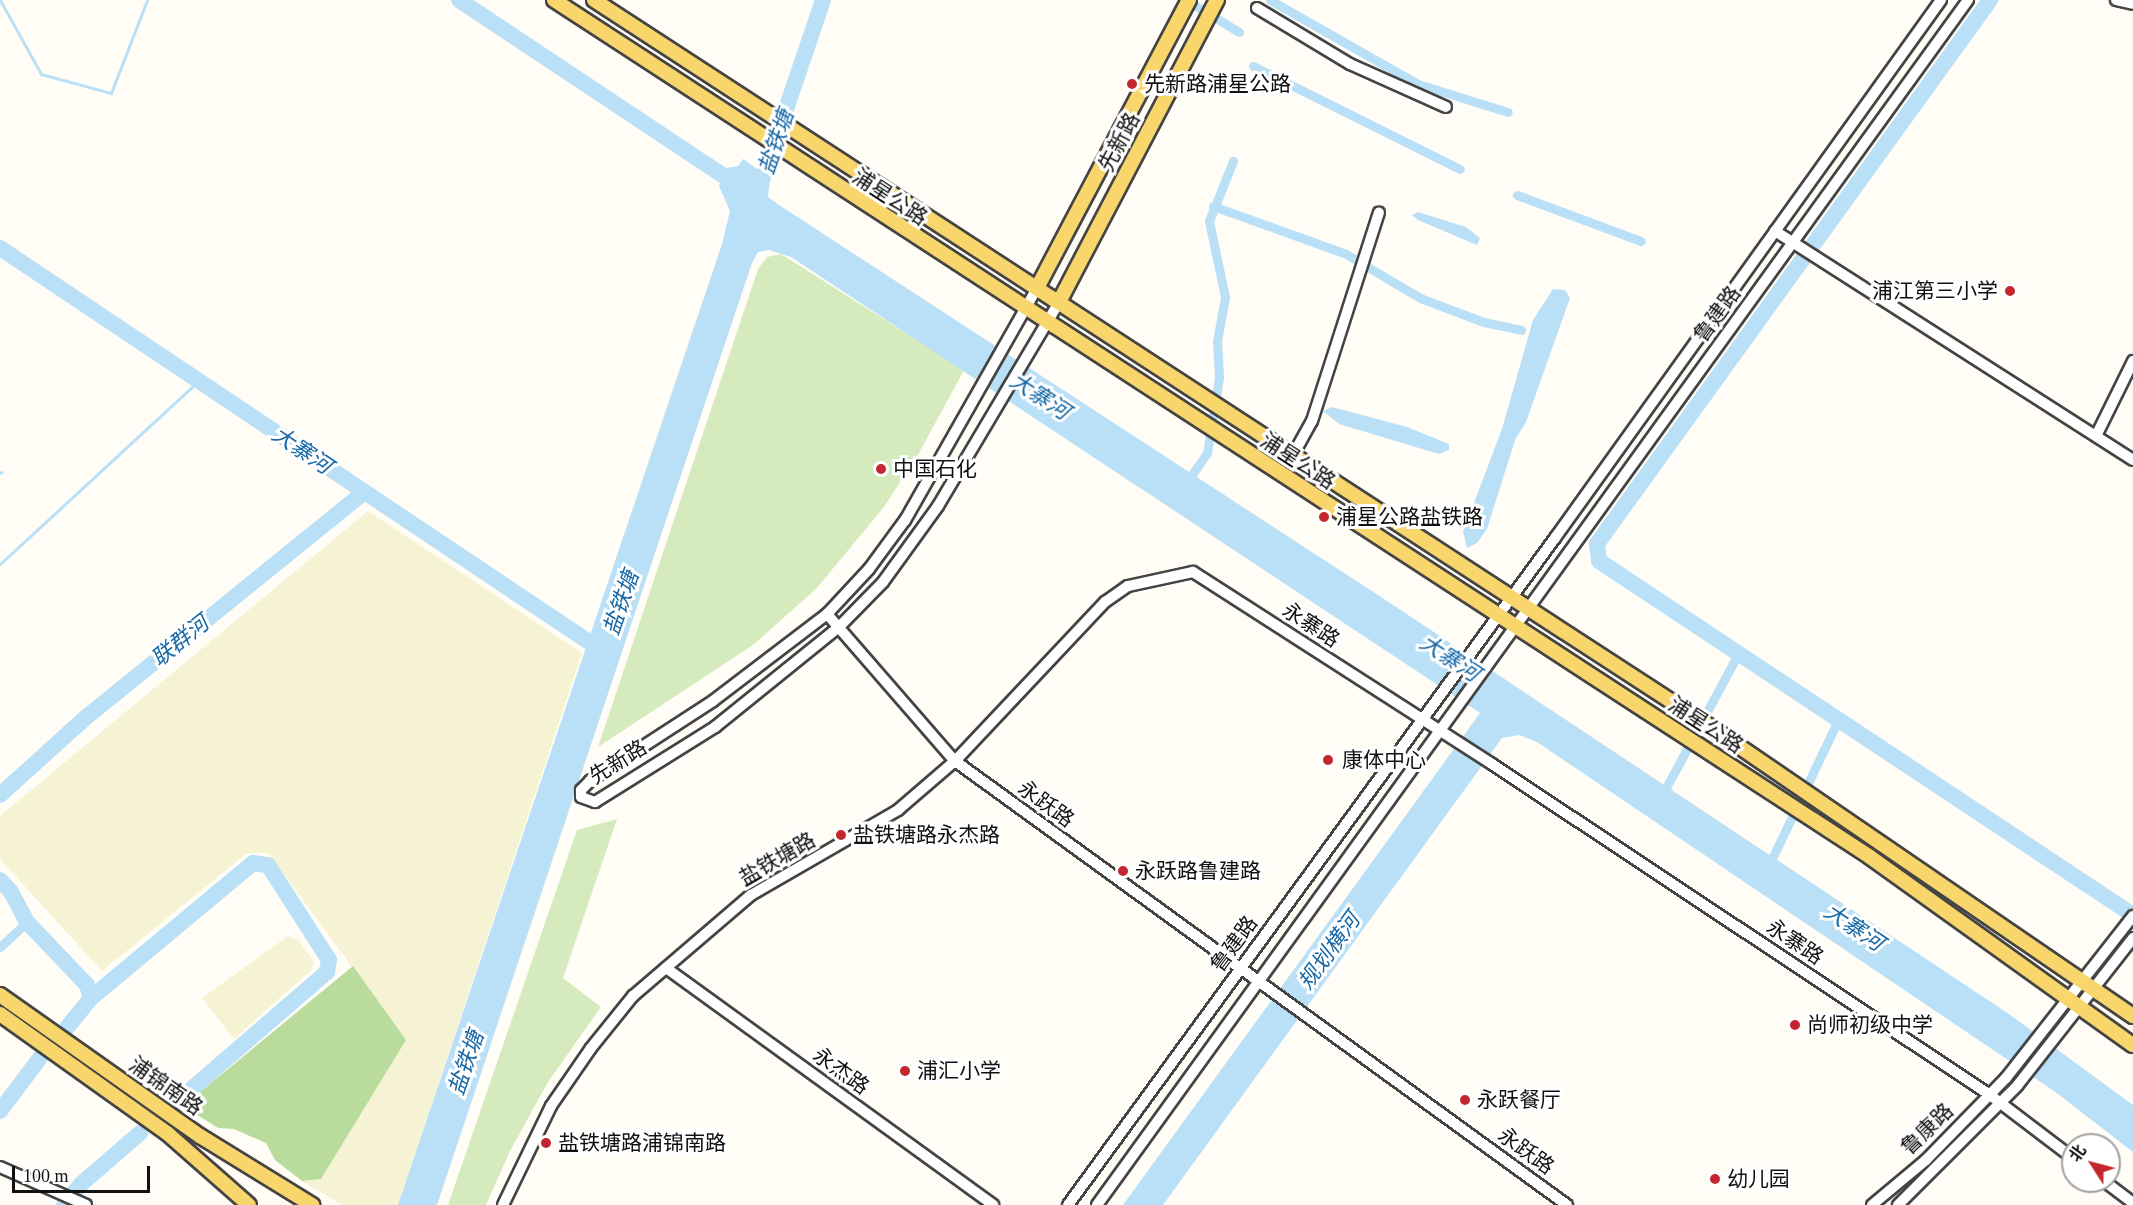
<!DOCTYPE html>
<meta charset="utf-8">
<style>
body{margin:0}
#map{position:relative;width:2133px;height:1205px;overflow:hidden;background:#fffdf5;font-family:"Times New Roman","Noto Sans SC",serif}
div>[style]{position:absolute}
.farmland>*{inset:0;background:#f6f3d4}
.green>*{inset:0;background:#d5ebbd}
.forest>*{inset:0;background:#b9dc9c}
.water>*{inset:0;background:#b9e0f7}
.stream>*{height:3px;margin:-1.5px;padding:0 1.5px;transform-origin:1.5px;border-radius:1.5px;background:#b9e0f7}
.canal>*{height:9px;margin:-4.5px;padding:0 4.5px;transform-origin:4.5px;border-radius:4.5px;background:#b9e0f7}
.river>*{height:16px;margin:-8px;padding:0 8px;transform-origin:8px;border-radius:8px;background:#b9e0f7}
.roads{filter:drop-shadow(2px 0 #444) drop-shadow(-2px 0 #444) drop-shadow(0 2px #444) drop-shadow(0 -2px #444)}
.minor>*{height:10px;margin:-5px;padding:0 5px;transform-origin:5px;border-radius:5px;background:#fff}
.major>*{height:14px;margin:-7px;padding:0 7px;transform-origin:7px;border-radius:7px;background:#f9d66b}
.dots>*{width:16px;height:16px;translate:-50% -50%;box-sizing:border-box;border:3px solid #fff;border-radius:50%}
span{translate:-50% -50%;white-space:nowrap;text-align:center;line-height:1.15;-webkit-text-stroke:6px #fff;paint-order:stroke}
.poi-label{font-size:21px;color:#111}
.left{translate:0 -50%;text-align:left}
.right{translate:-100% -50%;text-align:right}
.street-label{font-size:21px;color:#111}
.water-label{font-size:22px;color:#1768a6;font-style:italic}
.north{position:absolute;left:2061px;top:1133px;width:60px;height:60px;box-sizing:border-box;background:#fff;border:2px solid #a0a0a0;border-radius:50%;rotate:306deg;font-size:16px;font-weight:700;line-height:24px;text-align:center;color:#111}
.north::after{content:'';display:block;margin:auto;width:21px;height:27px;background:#c4262e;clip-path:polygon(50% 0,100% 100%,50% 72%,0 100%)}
.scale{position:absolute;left:12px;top:1166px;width:138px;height:27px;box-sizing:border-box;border:3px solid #111;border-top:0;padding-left:8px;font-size:18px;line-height:21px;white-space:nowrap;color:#111;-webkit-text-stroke:4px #fff;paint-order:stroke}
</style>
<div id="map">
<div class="farmland">
<i style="clip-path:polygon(368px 511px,582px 653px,398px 1205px,342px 1205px,302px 1181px,321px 1179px,406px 1040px,268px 853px,247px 853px,102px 971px,0 859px,0 816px)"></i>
<i style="clip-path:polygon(288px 936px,298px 940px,314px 962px,311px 970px,234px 1039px,202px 998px)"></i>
</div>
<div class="green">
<i style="clip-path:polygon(781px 254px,964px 370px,919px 453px,884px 507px,816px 589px,753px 645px,598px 747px,758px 269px,767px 257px)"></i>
<i style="clip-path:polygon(617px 819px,563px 978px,601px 1007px,548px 1082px,510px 1151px,486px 1205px,448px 1205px,577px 830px)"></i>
</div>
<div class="forest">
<i style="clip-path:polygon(353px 966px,406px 1040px,321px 1179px,302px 1181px,275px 1160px,266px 1143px,234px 1129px,218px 1128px,183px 1106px)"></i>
</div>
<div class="water">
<i style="clip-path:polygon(743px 159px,770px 178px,768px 197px,779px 205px,1381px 597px,2009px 1014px,2133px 1105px,2133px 1152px,2054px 1091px,1537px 742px,1519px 735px,1502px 738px,1163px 1205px,1123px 1205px,1480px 713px,791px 257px,769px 250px,758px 252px,752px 263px,437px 1205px,398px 1205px,722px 244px,730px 211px,719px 186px,726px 168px,738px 166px)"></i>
<i style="clip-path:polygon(1418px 212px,1466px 227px,1480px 238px,1477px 245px,1418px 220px,1412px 215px)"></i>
<i style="clip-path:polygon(1553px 289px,1565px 290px,1570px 298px,1526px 422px,1515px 440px,1487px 529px,1477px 543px,1467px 548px,1463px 532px,1502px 429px,1533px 320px)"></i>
<i style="clip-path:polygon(1332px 407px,1407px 427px,1449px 444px,1449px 450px,1439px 454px,1339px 424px,1323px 411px)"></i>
</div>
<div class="stream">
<i style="left:0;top:0;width:85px;rotate:61deg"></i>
<i style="left:41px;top:74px;width:73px;rotate:15.2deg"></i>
<i style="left:111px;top:93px;width:100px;rotate:-68.8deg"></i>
<i style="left:0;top:473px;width:2px;rotate:-27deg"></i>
<i style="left:0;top:564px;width:270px;rotate:-42.7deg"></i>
</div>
<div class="canal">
<i style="left:1186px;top:0;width:62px;rotate:31.1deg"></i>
<i style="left:1270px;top:0;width:170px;rotate:29.6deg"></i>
<i style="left:1418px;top:84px;width:94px;rotate:17.3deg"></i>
<i style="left:1253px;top:66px;width:231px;rotate:26.5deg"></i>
<i style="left:1517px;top:195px;width:132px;rotate:20.4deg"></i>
<i style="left:1213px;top:206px;width:141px;rotate:19.8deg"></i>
<i style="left:1346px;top:254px;width:86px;rotate:30.7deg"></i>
<i style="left:1420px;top:298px;width:68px;rotate:20.6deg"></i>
<i style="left:1484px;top:322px;width:38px;rotate:12deg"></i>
<i style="left:1186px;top:483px;width:37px;rotate:-55deg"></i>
<i style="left:1207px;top:453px;width:77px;rotate:-81deg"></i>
<i style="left:1219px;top:377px;width:36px;rotate:-93deg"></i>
<i style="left:1217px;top:341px;width:45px;rotate:-79.7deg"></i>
<i style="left:1225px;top:297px;width:78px;rotate:-101.9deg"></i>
<i style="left:1209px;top:221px;width:65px;rotate:-68.2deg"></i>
<i style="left:1661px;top:797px;width:162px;rotate:-61.7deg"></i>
<i style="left:1768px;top:867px;width:163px;rotate:-64.5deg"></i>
<i style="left:0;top:947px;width:37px;rotate:-43deg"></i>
</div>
<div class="river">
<i style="left:459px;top:0;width:338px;rotate:33.6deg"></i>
<i style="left:1990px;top:0;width:671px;rotate:125.85deg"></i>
<i style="left:1597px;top:544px;width:17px;rotate:83deg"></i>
<i style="left:1599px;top:561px;width:641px;rotate:33.54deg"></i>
<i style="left:757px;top:195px;width:206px;rotate:-71.3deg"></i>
<i style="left:0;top:248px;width:727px;rotate:33.78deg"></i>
<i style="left:0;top:795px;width:113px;rotate:-42.1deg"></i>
<i style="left:84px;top:719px;width:360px;rotate:-39deg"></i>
<i style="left:0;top:880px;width:16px;rotate:47deg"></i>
<i style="left:11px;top:892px;width:34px;rotate:62deg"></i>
<i style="left:27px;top:922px;width:87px;rotate:46.4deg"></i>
<i style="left:87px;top:985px;width:14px;rotate:73deg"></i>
<i style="left:91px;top:998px;width:38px;rotate:129deg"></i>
<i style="left:91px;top:998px;width:211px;rotate:-39.8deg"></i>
<i style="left:253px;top:863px;width:15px;rotate:8deg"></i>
<i style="left:268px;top:865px;width:113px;rotate:57.3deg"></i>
<i style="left:329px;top:960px;width:12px;rotate:99deg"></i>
<i style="left:327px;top:972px;width:202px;rotate:139.2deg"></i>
<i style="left:0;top:1111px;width:66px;rotate:-53deg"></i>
<i style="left:64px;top:1205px;width:27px;rotate:-51deg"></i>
<i style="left:81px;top:1184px;width:78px;rotate:-40.8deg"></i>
</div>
<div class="roads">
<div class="minor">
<i style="left:2116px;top:0;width:17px;rotate:13deg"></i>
<i style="left:1257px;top:8px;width:109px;rotate:31.1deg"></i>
<i style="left:1350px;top:64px;width:105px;rotate:24.1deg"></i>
<i style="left:1775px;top:231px;width:425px;rotate:32.6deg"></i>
<i style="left:1037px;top:288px;width:267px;rotate:119.6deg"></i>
<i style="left:905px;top:520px;width:61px;rotate:126.3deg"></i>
<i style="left:869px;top:569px;width:62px;rotate:133deg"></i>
<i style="left:827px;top:614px;width:143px;rotate:142.7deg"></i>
<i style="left:713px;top:701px;width:147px;rotate:147deg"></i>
<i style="left:590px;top:781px;width:13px;rotate:135deg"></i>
<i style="left:581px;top:790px;width:7px;rotate:90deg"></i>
<i style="left:581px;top:797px;width:15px;rotate:20deg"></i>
<i style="left:595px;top:802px;width:142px;rotate:-32deg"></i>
<i style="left:715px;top:727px;width:159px;rotate:-38.9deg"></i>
<i style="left:839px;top:627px;width:63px;rotate:-45.6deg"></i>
<i style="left:883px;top:582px;width:94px;rotate:-54.1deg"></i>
<i style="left:938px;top:506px;width:237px;rotate:-59.3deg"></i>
<i style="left:2096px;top:436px;width:84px;rotate:-63.7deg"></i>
<i style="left:1293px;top:455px;width:39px;rotate:-61deg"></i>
<i style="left:1312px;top:421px;width:219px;rotate:-72.2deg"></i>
<i style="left:827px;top:614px;width:195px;rotate:49deg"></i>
<i style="left:955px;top:761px;width:756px;rotate:35.96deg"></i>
<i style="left:666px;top:968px;width:404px;rotate:35.9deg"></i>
<i style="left:0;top:1167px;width:94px;rotate:23.8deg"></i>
<i style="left:2104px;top:1181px;width:36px;rotate:37deg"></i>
<i style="left:503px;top:1205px;width:110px;rotate:-64.1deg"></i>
<i style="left:551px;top:1106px;width:70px;rotate:-55.4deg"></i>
<i style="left:591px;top:1048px;width:67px;rotate:-51.1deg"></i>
<i style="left:633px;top:996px;width:155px;rotate:-40.6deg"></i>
<i style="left:751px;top:895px;width:170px;rotate:-30deg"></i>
<i style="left:898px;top:810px;width:75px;rotate:-40.7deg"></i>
<i style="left:955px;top:761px;width:219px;rotate:-46.7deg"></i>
<i style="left:1105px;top:602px;width:28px;rotate:-35deg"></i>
<i style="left:1128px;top:586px;width:66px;rotate:-12.2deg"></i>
<i style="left:1193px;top:572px;width:355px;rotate:32.7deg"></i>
<i style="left:1492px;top:764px;width:598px;rotate:33.61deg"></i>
<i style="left:1990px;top:1095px;width:104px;rotate:37.2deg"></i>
<i style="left:1068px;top:1205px;width:826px;rotate:-53.87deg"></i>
<i style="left:1555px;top:538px;width:662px;rotate:-54.34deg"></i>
<i style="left:1097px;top:1205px;width:1487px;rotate:-54.14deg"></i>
<i style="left:1872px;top:1205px;width:70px;rotate:-39.8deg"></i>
<i style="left:1926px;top:1160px;width:115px;rotate:-45.7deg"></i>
<i style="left:2006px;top:1078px;width:206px;rotate:-51.9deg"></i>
<i style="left:1898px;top:1205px;width:168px;rotate:-45deg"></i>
<i style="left:2017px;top:1086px;width:188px;rotate:-51.9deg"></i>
</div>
<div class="major">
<i style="left:554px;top:0;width:1570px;rotate:33.07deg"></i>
<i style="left:1870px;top:857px;width:323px;rotate:35.6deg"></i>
<i style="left:594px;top:0;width:1341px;rotate:33.07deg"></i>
<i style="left:1718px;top:732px;width:503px;rotate:34.39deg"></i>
<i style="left:1037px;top:288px;width:326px;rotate:-62.2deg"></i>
<i style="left:1059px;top:302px;width:341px;rotate:-62.4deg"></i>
<i style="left:0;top:995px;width:245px;rotate:35.2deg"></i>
<i style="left:200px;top:1136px;width:132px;rotate:31.6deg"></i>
<i style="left:0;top:1014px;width:205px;rotate:35.5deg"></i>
<i style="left:167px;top:1133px;width:109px;rotate:41.3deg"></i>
</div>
</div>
<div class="dots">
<i style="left:1132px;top:84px;background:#c4262e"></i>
<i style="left:2010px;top:291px;background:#c4262e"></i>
<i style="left:881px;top:469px;background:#c4262e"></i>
<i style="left:1324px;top:517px;background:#c4262e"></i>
<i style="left:1328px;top:760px;background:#c4262e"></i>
<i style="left:841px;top:835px;background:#c4262e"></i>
<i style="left:1123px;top:871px;background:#c4262e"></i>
<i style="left:1795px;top:1025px;background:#c4262e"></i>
<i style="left:905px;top:1071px;background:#c4262e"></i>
<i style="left:1465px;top:1100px;background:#c4262e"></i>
<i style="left:546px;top:1143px;background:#c4262e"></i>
<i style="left:1715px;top:1179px;background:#c4262e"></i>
</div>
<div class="poi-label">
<span class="left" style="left:1144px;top:84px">先新路浦星公路</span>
<span class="right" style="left:1998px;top:291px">浦江第三小学</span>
<span class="left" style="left:893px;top:469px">中国石化</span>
<span class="left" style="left:1336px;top:517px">浦星公路盐铁路</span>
<span class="left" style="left:1342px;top:760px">康体中心</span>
<span class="left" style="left:853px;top:835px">盐铁塘路永杰路</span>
<span class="left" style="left:1135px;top:871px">永跃路鲁建路</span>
<span class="left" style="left:1807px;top:1025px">尚师初级中学</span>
<span class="left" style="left:917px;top:1071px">浦汇小学</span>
<span class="left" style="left:1477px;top:1100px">永跃餐厅</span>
<span class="left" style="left:558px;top:1143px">盐铁塘路浦锦南路</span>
<span class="left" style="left:1727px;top:1179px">幼儿园</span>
</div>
<div class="street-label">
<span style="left:1119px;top:142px;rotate:-62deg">先新路</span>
<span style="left:890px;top:197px;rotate:33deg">浦星公路</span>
<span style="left:1717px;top:314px;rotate:-54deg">鲁建路</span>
<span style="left:1298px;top:461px;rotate:33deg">浦星公路</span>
<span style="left:1311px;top:625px;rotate:33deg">永寨路</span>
<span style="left:1706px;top:725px;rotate:33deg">浦星公路</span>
<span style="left:618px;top:762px;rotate:-32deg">先新路</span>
<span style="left:1046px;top:804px;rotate:36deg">永跃路</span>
<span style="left:777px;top:859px;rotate:-30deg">盐铁塘路</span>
<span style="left:1795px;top:942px;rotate:34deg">永寨路</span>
<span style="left:1234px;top:944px;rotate:-54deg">鲁建路</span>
<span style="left:841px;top:1071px;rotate:36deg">永杰路</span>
<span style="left:166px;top:1086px;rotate:35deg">浦锦南路</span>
<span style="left:1927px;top:1129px;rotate:-44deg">鲁康路</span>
<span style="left:1526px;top:1151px;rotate:36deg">永跃路</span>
</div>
<div class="water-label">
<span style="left:776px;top:142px;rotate:-71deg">盐铁塘</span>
<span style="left:1040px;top:396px;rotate:33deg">大寨河</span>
<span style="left:302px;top:450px;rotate:34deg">大寨河</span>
<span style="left:621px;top:603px;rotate:-71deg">盐铁塘</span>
<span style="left:180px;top:641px;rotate:-39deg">联群河</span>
<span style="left:1450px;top:658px;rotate:33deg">大寨河</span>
<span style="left:1854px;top:927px;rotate:34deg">大寨河</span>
<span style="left:1329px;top:951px;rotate:-54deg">规划横河</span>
<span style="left:466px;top:1063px;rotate:-71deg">盐铁塘</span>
</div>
<div class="north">北</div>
<div class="scale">100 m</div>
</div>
